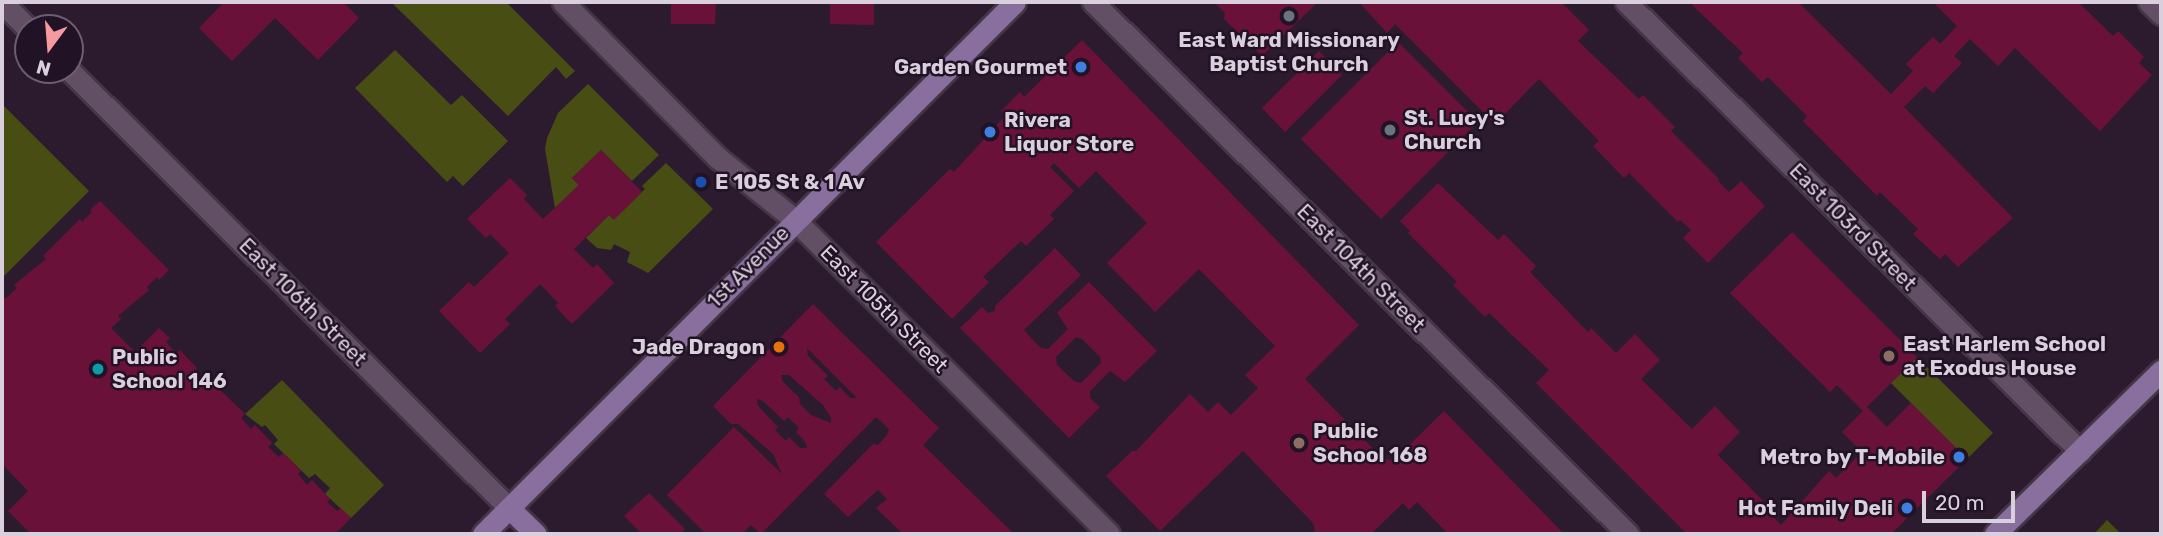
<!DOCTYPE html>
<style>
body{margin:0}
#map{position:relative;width:2163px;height:536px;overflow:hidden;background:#2c1b2f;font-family:Rubik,sans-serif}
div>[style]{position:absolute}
.green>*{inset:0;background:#474d13}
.building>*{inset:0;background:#6a1139}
.roads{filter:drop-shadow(2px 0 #443646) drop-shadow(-2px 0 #443646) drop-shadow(0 2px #443646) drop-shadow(0 -2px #443646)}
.minor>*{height:21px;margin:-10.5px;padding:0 10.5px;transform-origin:10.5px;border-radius:10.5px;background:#624f65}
.major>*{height:21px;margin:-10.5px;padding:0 10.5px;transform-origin:10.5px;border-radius:10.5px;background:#886f9d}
.dots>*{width:19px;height:19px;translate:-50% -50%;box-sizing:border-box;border:4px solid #221225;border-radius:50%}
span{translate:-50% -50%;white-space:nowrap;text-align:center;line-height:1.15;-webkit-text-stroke:5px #221225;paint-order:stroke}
.poi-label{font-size:21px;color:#dacfdc;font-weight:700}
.right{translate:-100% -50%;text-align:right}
.left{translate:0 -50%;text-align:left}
.street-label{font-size:21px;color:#dacfdc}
.frame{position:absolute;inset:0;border:4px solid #dacfdc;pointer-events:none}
.north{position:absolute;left:14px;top:14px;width:70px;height:70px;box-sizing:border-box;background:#221225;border:2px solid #6c5e6e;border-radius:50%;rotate:196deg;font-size:19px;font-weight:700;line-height:28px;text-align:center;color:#dacfdc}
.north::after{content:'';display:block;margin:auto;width:24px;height:32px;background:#f49b9f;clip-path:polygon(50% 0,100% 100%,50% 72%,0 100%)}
.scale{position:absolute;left:1922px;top:491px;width:93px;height:32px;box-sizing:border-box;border:4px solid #dacfdc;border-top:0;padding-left:9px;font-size:21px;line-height:24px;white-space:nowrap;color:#dacfdc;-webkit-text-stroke:5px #221225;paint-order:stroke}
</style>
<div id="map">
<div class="green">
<i style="clip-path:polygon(391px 2px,506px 2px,575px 71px,566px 79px,556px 67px,508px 116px)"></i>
<i style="clip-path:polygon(395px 50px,451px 105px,462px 95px,508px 141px,463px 186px,453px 176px,447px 182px,355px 88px)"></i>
<i style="clip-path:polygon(588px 84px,659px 155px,632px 181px,601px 150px,572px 178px,579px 185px,555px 208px,545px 149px,547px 138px,558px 113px)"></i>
<i style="clip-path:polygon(2px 104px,89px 191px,2px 278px)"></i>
<i style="clip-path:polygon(666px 163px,713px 209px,648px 273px,627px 262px,630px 252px,614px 244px,611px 250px,597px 248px,586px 238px,609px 215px,614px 219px,645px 189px,642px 186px)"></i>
<i style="clip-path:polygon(1917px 357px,1993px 433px,1967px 459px,1891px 383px)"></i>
<i style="clip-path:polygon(282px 380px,384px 485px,351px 518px,325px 494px,330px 488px,315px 474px,309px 478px,274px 444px,278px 440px,265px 425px,262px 427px,245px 414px)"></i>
<i style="clip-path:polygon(2107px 520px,2121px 534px,2094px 534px)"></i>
</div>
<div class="building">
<i style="clip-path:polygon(224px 2px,343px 2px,359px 18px,318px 60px,275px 18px,232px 61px,199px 28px)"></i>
<i style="clip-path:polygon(671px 2px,716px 2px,715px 24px,671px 24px)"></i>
<i style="clip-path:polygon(830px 2px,874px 2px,874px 25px,830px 24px)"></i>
<i style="clip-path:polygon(1214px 2px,1318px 2px,1262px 56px,1224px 19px,1225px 13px)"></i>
<i style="clip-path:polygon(1359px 2px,1561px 2px,1589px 30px,1578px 41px,1639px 99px,1643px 95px,1675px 127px,1671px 131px,1719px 179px,1718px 181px,1729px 192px,1741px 181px,1765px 206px,1708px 263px,1683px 238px,1691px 230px,1680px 220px,1678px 222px,1629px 173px,1624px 178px,1593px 146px,1599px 141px,1539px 79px,1495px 124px,1395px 24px,1387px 33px)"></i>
<i style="clip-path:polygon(1695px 2px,1798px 2px,1891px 94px,1913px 71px,1906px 64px,1933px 37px,1940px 44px,1957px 26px,1933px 2px,2078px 2px,2113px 36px,2118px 31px,2144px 57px,2139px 63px,2152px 75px,2100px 131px,2015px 48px,1998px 66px,1970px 39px,1954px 56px,1962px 63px,1933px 93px,1925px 86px,1904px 107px,2013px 218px,1958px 267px,1945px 254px,1940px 259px,1913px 234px,1918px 229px,1880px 192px,1877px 196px,1803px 121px,1807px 116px,1768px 77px,1762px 82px,1738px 58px,1743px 53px,1692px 5px)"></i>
<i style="clip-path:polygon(1082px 40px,1359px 325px,1305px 379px,1381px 457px,1393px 461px,1444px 411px,1564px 534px,1448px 534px,1417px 502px,1409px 510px,1403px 503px,1371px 534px,1311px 534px,1315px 531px,1313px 523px,1243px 451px,1160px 531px,1106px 476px,1132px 451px,1136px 451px,1190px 394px,1208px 412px,1218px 402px,1231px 415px,1258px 388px,1245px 375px,1275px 346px,1199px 269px,1155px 312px,1107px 263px,1147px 223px,1096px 171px,1079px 188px,1054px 163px,1050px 167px,1074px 191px,1050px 215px,1054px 219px,1026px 246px,1021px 241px,983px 277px,989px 282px,952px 319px,876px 242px,950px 169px,954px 172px,1006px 115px,1001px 111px,1020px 92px,1024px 97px)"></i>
<i style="clip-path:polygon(1398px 42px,1478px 122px,1381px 219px,1301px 139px)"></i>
<i style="clip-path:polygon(1319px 51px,1342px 75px,1285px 132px,1262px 108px)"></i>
<i style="clip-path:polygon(601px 150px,642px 192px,614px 220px,609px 215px,574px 249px,593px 268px,597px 264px,614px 283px,572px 324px,555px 306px,558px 303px,540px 284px,505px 319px,510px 324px,480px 353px,439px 311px,469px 282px,474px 287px,509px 253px,490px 234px,486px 238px,467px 219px,510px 178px,527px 195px,524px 199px,543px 219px,579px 185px,572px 178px)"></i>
<i style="clip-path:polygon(1438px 183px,1498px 240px,1504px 234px,1536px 266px,1530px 272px,1588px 332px,1591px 328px,1616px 353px,1635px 334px,1660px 360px,1641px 379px,1692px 429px,1715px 406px,1740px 432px,1718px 455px,1767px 505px,1765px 508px,1781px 525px,1829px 471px,1836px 478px,1862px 452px,1842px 432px,1863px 411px,1837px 385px,1830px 392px,1730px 293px,1792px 232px,1917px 357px,1867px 407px,1887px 427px,1911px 403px,1967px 459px,1891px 534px,1687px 534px,1536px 383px,1549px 370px,1489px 313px,1485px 317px,1453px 285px,1457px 282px,1408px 233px,1410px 231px,1400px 221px)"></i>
<i style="clip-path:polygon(100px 201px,169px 270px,159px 280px,157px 277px,147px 287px,149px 290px,118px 316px,121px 319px,111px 328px,135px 352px,159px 328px,170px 338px,166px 342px,176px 353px,180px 350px,197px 368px,193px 371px,203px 382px,208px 378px,245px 414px,241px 418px,251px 429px,255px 425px,272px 443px,268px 447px,279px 457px,283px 453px,301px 471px,298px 474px,307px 485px,312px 480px,330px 499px,327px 502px,337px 511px,341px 508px,351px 518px,335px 534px,31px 534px,8px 511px,28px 491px,2px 464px,2px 298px,6px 298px,17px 288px,14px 285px,46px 259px,43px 256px,80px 219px,82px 222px,92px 212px,90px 210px)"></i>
<i style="clip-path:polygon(evenodd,1055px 248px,1081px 275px,1024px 330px,1032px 339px,1041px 348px,1048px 349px,1068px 329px,1057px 313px,1089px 282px,1157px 351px,1125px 382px,1110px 371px,1090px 391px,1090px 398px,1100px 407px,1069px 438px,960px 328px,982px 307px,988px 313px,995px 311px,995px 306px,1055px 248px,1076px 337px,1082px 339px,1100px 357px,1101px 363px,1081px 383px,1074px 381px,1057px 365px,1056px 357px,1076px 337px)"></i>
<i style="clip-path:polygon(evenodd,813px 304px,939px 428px,923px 445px,1014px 534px,903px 534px,876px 508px,887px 499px,878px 490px,848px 517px,824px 494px,873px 444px,878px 445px,887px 435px,889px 429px,876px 417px,761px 534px,751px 525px,742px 534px,706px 534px,667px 495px,734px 427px,782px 474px,773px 454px,738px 424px,731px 424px,713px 406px,813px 304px,807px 348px,857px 398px,850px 398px,840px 387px,836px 391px,824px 379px,828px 376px,808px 356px,807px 348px,813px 304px,781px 375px,789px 375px,823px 405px,831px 418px,831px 423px,811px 415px,800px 404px,799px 397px,783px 382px,781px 375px,813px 304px,757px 399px,763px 401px,784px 421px,788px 417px,799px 428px,796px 432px,806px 443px,807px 448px,800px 448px,789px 437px,786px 441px,775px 430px,778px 427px,758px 406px,757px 399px)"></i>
<i style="clip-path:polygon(649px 493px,685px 529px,680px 534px,642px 534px,624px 516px)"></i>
</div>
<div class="roads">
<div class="minor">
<i style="left:2px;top:2px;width:37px;rotate:46deg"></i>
<i style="left:563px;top:2px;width:220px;rotate:45.2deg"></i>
<i style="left:718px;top:158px;width:97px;rotate:38.8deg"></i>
<i style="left:794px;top:219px;width:445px;rotate:45deg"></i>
<i style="left:1093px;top:2px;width:754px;rotate:44.84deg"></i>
<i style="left:1626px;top:2px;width:639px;rotate:44.68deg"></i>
<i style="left:2149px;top:2px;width:17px;rotate:45deg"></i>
<i style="left:69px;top:70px;width:621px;rotate:44.87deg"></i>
</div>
<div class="major">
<i style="left:509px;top:508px;width:37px;rotate:44deg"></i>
<i style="left:483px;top:534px;width:752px;rotate:-45deg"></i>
<i style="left:1995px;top:534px;width:233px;rotate:-44.5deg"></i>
</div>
</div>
<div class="dots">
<i style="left:1289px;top:16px;background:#6b7280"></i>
<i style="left:1081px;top:67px;background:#3f7fe0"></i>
<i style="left:1390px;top:130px;background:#6b7280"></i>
<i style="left:990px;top:132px;background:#3f7fe0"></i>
<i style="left:701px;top:182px;background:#1a4fb4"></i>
<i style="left:779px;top:347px;background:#e8710a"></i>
<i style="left:1889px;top:356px;background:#8d6e63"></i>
<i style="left:98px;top:369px;background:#0f9aa8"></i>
<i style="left:1299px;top:443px;background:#8d6e63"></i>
<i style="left:1959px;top:457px;background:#3f7fe0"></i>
<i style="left:1907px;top:508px;background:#3f7fe0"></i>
</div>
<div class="poi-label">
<span style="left:1289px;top:52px">East Ward Missionary<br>Baptist Church</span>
<span class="right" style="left:1067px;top:67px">Garden Gourmet</span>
<span class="left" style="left:1404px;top:130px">St. Lucy's<br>Church</span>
<span class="left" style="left:1004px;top:132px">Rivera<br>Liquor Store</span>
<span class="left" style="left:715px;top:182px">E 105 St &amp; 1 Av</span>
<span class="left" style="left:1903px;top:356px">East Harlem School<br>at Exodus House</span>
<span class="right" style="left:765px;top:347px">Jade Dragon</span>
<span class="left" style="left:112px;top:369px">Public<br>School 146</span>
<span class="left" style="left:1313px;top:443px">Public<br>School 168</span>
<span class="right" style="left:1945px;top:457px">Metro by T-Mobile</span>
<span class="right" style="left:1893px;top:508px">Hot Family Deli</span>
</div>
<div class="street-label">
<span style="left:1853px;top:227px;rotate:45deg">East 103rd Street</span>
<span style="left:748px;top:267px;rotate:-45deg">1st Avenue</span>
<span style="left:1361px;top:268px;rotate:45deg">East 104th Street</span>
<span style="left:303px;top:302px;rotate:45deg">East 106th Street</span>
<span style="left:884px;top:309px;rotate:45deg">East 105th Street</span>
</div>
<div class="frame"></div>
<div class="north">N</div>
<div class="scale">20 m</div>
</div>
